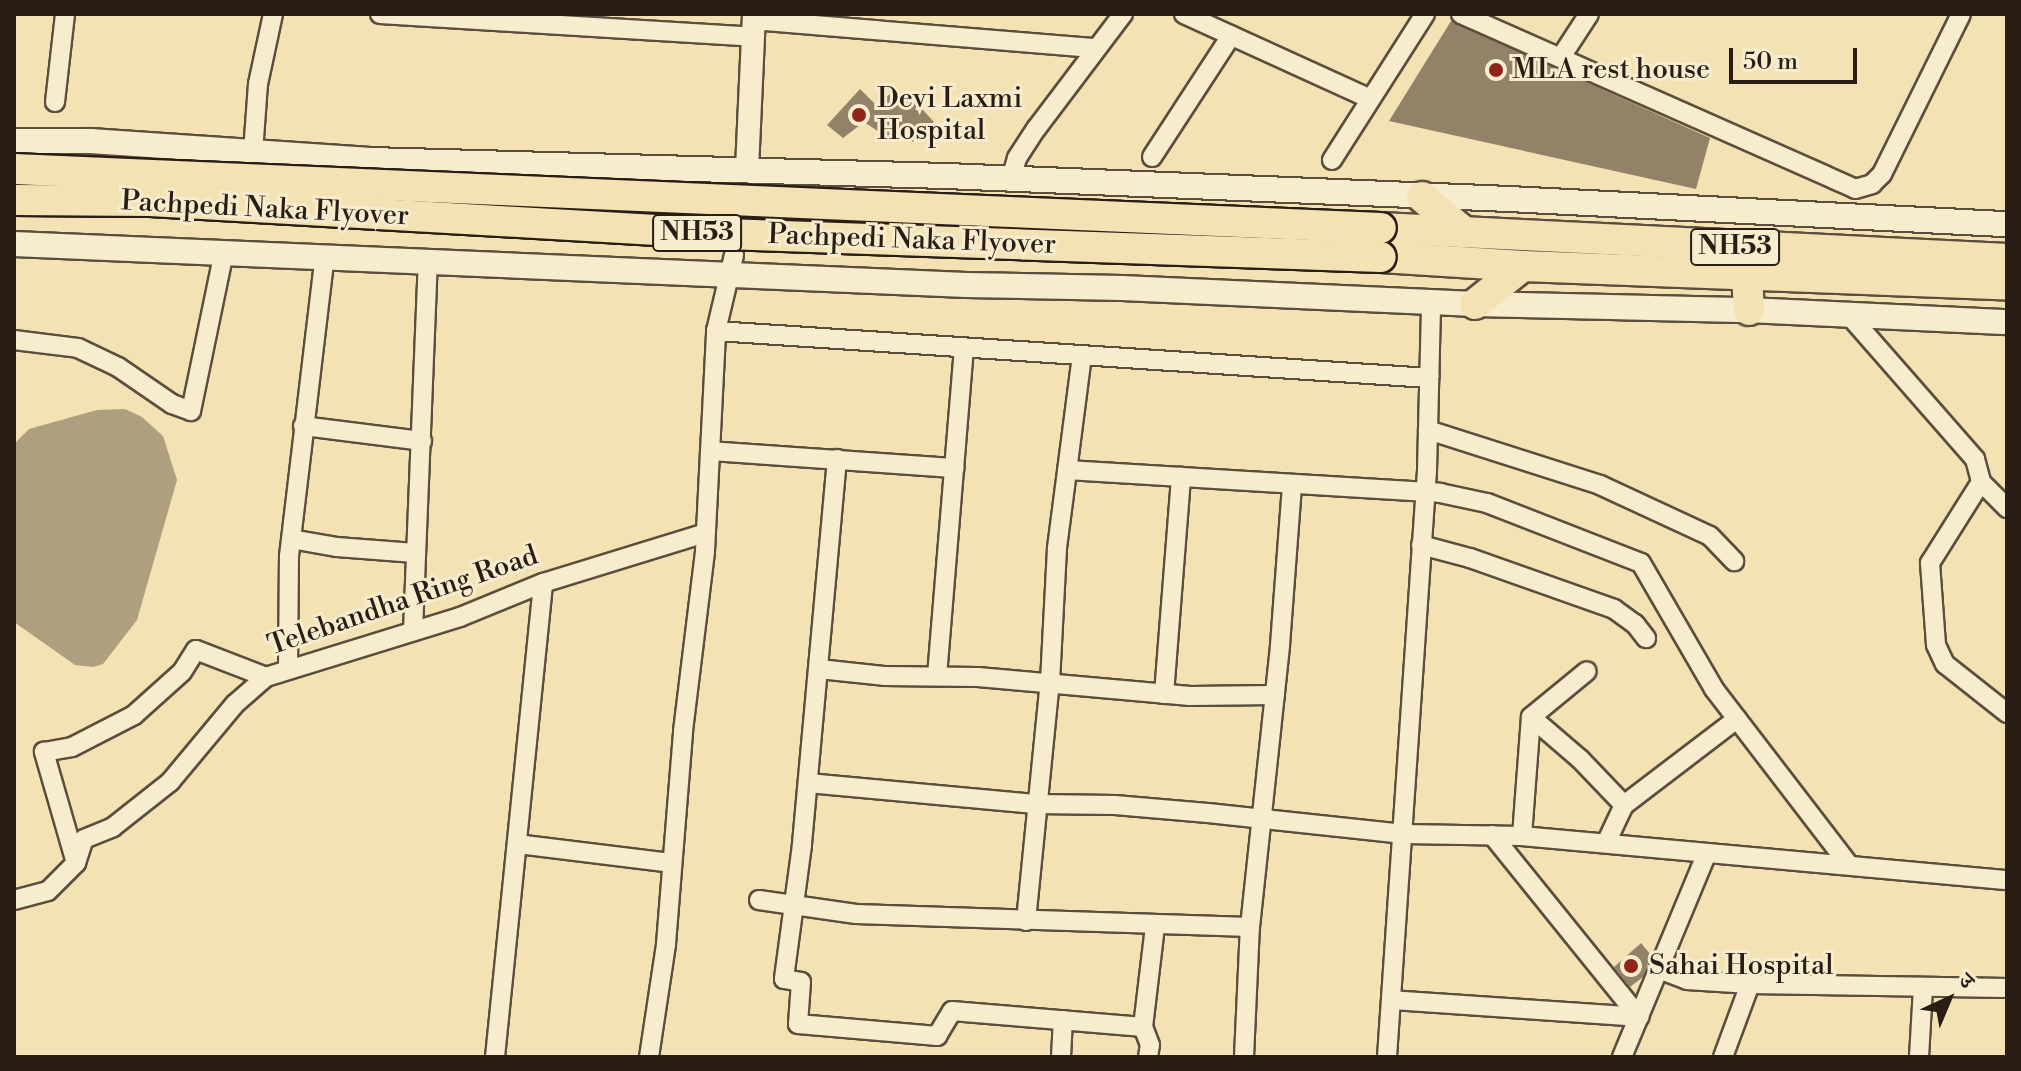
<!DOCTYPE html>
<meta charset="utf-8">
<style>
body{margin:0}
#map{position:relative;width:2021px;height:1071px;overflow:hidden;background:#f2e2b4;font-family:"Libre Bodoni","Noto Serif Devanagari",serif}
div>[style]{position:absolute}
.water>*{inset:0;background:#ae9f7e}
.building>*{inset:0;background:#928368}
.roads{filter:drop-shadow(2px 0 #5c4e3d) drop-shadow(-2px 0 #5c4e3d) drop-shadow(0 2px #5c4e3d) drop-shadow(0 -2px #5c4e3d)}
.minor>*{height:18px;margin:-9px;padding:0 9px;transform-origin:9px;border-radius:9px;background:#f7ecce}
.tertiary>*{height:22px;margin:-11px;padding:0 11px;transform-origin:11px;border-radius:11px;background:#f7ecce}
.secondary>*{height:24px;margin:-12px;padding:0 12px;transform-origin:12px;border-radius:12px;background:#f7ecce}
.trunk>*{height:30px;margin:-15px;padding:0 15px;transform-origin:15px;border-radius:15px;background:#f2e2b4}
.bridges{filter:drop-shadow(2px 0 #2a1d15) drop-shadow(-2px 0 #2a1d15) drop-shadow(0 2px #2a1d15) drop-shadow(0 -2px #2a1d15)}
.trunk-bridge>*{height:30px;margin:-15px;padding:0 15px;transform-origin:15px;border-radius:15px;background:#f2e2b4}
.dots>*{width:22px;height:22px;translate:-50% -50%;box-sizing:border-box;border:4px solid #f7ecce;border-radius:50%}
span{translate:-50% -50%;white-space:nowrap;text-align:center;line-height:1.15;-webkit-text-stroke:6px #f7ecce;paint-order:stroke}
.shield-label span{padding:2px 6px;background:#f7ecce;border:2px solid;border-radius:6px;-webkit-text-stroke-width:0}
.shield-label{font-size:26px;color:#2a1d15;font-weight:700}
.poi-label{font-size:28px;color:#2a1d15}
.left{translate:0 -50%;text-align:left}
.street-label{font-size:28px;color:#2a1d15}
.frame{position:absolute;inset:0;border:16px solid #2a1d15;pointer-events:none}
.north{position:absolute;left:1909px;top:959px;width:80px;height:80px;-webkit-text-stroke:6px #f7ecce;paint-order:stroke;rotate:44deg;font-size:22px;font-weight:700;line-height:32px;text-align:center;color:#2a1d15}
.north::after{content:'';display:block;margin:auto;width:28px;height:36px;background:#2a1d15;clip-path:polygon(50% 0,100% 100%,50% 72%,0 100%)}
.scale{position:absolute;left:1729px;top:48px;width:128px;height:36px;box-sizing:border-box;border:4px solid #2a1d15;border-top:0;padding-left:10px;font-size:24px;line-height:28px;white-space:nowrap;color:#2a1d15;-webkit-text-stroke:6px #f7ecce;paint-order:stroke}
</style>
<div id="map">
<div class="water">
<i style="clip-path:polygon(125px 409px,142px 417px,163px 436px,177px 480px,137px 620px,103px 664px,93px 667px,75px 665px,14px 622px,14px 444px,29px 429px,97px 410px)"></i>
</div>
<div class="building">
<i style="clip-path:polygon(1451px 21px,1710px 138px,1696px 189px,1389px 121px)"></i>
<i style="clip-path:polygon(860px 89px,876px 105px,890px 94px,904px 104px,912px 98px,934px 122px,913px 142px,898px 127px,887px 137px,864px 122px,843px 138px,827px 125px)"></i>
<i style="clip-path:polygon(1641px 943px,1651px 955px,1643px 977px,1630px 987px,1614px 967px)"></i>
</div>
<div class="roads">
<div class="minor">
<i style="left:380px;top:14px;width:374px;rotate:3.5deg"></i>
<i style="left:1184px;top:14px;width:202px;rotate:24.5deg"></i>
<i style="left:1461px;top:14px;width:431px;rotate:23.9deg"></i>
<i style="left:1855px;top:189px;width:18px;rotate:-16deg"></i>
<i style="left:1872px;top:184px;width:14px;rotate:-45deg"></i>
<i style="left:1882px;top:174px;width:178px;rotate:-63.7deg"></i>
<i style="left:753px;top:20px;width:344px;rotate:4.7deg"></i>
<i style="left:1561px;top:57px;width:51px;rotate:-56.9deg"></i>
<i style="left:55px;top:102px;width:89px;rotate:-83.5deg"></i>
<i style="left:253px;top:152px;width:68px;rotate:-85.8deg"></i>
<i style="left:258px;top:84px;width:72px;rotate:-77.9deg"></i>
<i style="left:1152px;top:157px;width:145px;rotate:-56.9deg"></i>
<i style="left:1332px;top:160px;width:173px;rotate:-57.5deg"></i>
<i style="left:1011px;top:179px;width:22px;rotate:-74deg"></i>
<i style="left:1017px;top:158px;width:35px;rotate:-57deg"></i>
<i style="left:1036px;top:129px;width:144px;rotate:-52.9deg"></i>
<i style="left:1848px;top:314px;width:193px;rotate:48.8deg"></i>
<i style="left:1975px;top:459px;width:24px;rotate:75deg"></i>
<i style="left:1981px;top:482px;width:37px;rotate:45deg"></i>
<i style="left:716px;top:331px;width:715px;rotate:3.77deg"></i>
<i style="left:14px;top:340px;width:64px;rotate:7.1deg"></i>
<i style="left:78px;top:348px;width:44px;rotate:25.4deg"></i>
<i style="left:118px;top:367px;width:65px;rotate:34.4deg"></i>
<i style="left:172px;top:404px;width:20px;rotate:20deg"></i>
<i style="left:191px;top:411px;width:162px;rotate:-78.3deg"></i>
<i style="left:303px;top:426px;width:120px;rotate:7.2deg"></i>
<i style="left:1428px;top:430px;width:181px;rotate:17.7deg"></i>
<i style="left:1600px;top:485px;width:121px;rotate:24.9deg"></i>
<i style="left:1710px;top:536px;width:35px;rotate:46deg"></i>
<i style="left:710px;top:451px;width:245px;rotate:4deg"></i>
<i style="left:837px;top:459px;width:388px;rotate:95.2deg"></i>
<i style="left:802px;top:845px;width:135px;rotate:97.7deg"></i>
<i style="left:784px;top:979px;width:17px;rotate:10deg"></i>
<i style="left:801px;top:982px;width:42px;rotate:94.1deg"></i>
<i style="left:798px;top:1024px;width:140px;rotate:4.9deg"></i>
<i style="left:937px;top:1036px;width:29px;rotate:-59deg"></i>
<i style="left:952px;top:1011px;width:192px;rotate:4.8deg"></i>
<i style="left:1067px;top:470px;width:374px;rotate:3.5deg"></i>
<i style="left:1440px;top:493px;width:48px;rotate:12deg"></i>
<i style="left:1487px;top:503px;width:165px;rotate:21.3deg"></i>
<i style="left:1641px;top:563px;width:146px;rotate:59.9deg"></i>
<i style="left:1714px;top:689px;width:222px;rotate:52.5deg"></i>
<i style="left:1981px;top:482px;width:96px;rotate:122.2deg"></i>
<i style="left:1930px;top:563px;width:82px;rotate:85.8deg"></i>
<i style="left:1936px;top:645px;width:21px;rotate:65deg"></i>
<i style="left:1945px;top:664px;width:79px;rotate:38.3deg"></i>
<i style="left:291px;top:539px;width:47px;rotate:9.9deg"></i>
<i style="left:337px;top:547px;width:78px;rotate:4.4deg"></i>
<i style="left:1421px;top:545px;width:51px;rotate:14.9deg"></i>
<i style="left:1470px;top:558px;width:153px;rotate:19.5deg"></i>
<i style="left:1614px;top:609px;width:26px;rotate:36deg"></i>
<i style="left:1635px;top:624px;width:18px;rotate:52deg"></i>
<i style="left:413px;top:631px;width:370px;rotate:-87.7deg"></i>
<i style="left:288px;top:669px;width:113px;rotate:-89.5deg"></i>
<i style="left:289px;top:556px;width:302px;rotate:-83.2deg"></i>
<i style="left:819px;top:669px;width:65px;rotate:6.1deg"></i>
<i style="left:884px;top:676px;width:94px;rotate:0.6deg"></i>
<i style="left:978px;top:677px;width:213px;rotate:5.1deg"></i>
<i style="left:1190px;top:696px;width:85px;rotate:-0.7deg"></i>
<i style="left:937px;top:676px;width:329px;rotate:-85.3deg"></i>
<i style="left:1164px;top:694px;width:218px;rotate:-85.5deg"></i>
<i style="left:1531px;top:717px;width:72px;rotate:-39.4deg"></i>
<i style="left:808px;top:783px;width:228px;rotate:5.3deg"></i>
<i style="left:1035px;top:804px;width:80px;rotate:0.7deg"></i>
<i style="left:1115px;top:805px;width:93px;rotate:4.9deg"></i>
<i style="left:1208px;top:813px;width:197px;rotate:6.1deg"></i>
<i style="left:1404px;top:834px;width:118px;rotate:1deg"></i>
<i style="left:1522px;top:836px;width:487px;rotate:5.2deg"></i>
<i style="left:1522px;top:836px;width:119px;rotate:-85.7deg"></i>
<i style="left:1531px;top:717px;width:65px;rotate:40.6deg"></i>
<i style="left:1580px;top:759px;width:64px;rotate:46.3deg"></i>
<i style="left:1606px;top:843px;width:42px;rotate:-64.7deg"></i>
<i style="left:1624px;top:805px;width:142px;rotate:-37.3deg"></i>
<i style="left:517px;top:844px;width:156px;rotate:7deg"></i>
<i style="left:76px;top:863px;width:116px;rotate:-106.1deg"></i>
<i style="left:44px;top:752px;width:28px;rotate:-10deg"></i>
<i style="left:72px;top:747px;width:70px;rotate:-27.3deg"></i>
<i style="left:134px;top:715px;width:64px;rotate:-41.9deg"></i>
<i style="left:182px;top:672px;width:26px;rotate:-58deg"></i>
<i style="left:196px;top:650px;width:75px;rotate:21.1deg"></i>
<i style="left:14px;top:900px;width:35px;rotate:-15deg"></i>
<i style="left:48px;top:891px;width:40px;rotate:-45deg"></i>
<i style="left:76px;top:863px;width:25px;rotate:-72deg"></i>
<i style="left:84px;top:839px;width:31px;rotate:-22deg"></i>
<i style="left:113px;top:827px;width:73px;rotate:-38.3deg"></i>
<i style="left:170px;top:782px;width:102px;rotate:-50.2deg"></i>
<i style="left:235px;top:704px;width:41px;rotate:-41.1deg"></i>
<i style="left:266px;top:677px;width:203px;rotate:-17.2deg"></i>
<i style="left:460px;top:617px;width:90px;rotate:-22.3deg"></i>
<i style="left:543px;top:583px;width:170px;rotate:-17.1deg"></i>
<i style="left:759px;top:900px;width:98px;rotate:8.2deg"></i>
<i style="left:856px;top:914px;width:394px;rotate:1.9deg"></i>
<i style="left:1026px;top:921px;width:240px;rotate:-84.3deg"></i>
<i style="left:1050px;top:682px;width:134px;rotate:-87deg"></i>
<i style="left:1057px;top:548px;width:194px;rotate:-82.6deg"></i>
<i style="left:1659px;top:969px;width:30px;rotate:21deg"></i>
<i style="left:1687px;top:980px;width:63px;rotate:3.6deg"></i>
<i style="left:1750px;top:984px;width:257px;rotate:0.9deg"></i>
<i style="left:1391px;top:1000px;width:249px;rotate:3.9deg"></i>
<i style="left:1639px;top:1017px;width:234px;rotate:-128.9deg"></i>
<i style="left:495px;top:1057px;width:476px;rotate:-84.2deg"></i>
<i style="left:649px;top:1057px;width:114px;rotate:-81.4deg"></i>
<i style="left:666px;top:944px;width:214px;rotate:-85.4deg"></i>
<i style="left:683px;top:731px;width:181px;rotate:-83deg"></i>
<i style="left:705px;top:551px;width:220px;rotate:-87.1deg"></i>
<i style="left:716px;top:331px;width:78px;rotate:-76.7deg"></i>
<i style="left:1061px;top:1057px;width:37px;rotate:-87deg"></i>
<i style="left:1148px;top:1057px;width:12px;rotate:-81deg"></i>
<i style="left:1150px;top:1045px;width:19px;rotate:-111deg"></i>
<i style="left:1143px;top:1027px;width:102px;rotate:-83.2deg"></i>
<i style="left:1244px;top:1057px;width:130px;rotate:-87.4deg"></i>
<i style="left:1250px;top:927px;width:284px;rotate:-83.9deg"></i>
<i style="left:1280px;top:645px;width:161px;rotate:-85.7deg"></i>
<i style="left:1387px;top:1057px;width:587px;rotate:-86.1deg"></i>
<i style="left:1427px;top:471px;width:169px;rotate:-88.6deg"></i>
<i style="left:1622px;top:1057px;width:221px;rotate:-67.4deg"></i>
<i style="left:1723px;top:1057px;width:78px;rotate:-69.7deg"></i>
<i style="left:1919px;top:1057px;width:70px;rotate:-86.7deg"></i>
</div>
<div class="tertiary">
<i style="left:747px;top:169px;width:155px;rotate:-87.4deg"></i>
</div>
<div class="secondary">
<i style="left:14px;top:141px;width:77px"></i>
<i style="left:91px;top:141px;width:279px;rotate:3.9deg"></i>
<i style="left:369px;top:160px;width:577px;rotate:1.59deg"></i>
<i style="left:946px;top:176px;width:563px;rotate:2.34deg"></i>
<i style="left:1509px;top:199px;width:499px;rotate:2.9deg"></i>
<i style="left:14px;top:244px;width:953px;rotate:2.47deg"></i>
<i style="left:966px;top:285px;width:156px;rotate:1.1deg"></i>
<i style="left:1122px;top:288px;width:353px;rotate:2.6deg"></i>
<i style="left:1475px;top:304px;width:274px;rotate:1.3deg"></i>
<i style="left:1749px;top:310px;width:258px;rotate:2.7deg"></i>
</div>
<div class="trunk">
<i style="left:1422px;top:197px;width:55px;rotate:39.8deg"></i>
<i style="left:1381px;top:228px;width:627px;rotate:2.84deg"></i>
<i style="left:1381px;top:257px;width:142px;rotate:3.6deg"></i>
<i style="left:1523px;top:266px;width:484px;rotate:2.2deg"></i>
<i style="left:1747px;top:274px;width:36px;rotate:87deg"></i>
<i style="left:1475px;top:304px;width:61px;rotate:-38.4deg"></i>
</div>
</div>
<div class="bridges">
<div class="trunk-bridge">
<i style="left:14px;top:169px;width:1368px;rotate:2.47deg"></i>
<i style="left:14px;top:200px;width:136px;rotate:0.4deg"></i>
<i style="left:150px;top:201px;width:576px;rotate:3.28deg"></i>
<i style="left:725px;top:234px;width:656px;rotate:2.01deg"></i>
</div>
</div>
<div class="dots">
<i style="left:1496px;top:70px;background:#8f2418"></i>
<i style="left:859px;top:115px;background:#8f2418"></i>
<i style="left:1631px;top:966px;background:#8f2418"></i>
</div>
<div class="shield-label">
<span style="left:697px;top:233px">NH53</span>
<span style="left:1735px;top:247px">NH53</span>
</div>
<div class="poi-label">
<span class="left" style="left:1512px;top:70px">MLA rest house</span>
<span class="left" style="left:877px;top:115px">Devi Laxmi<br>Hospital</span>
<span class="left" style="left:1649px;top:966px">Sahai Hospital</span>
</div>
<div class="street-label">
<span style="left:265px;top:209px;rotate:3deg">Pachpedi Naka Flyover</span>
<span style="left:912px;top:240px;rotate:2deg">Pachpedi Naka Flyover</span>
<span style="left:403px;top:601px;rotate:-19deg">Telebandha Ring Road</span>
</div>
<div class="frame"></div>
<div class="north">उ</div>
<div class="scale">50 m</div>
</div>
